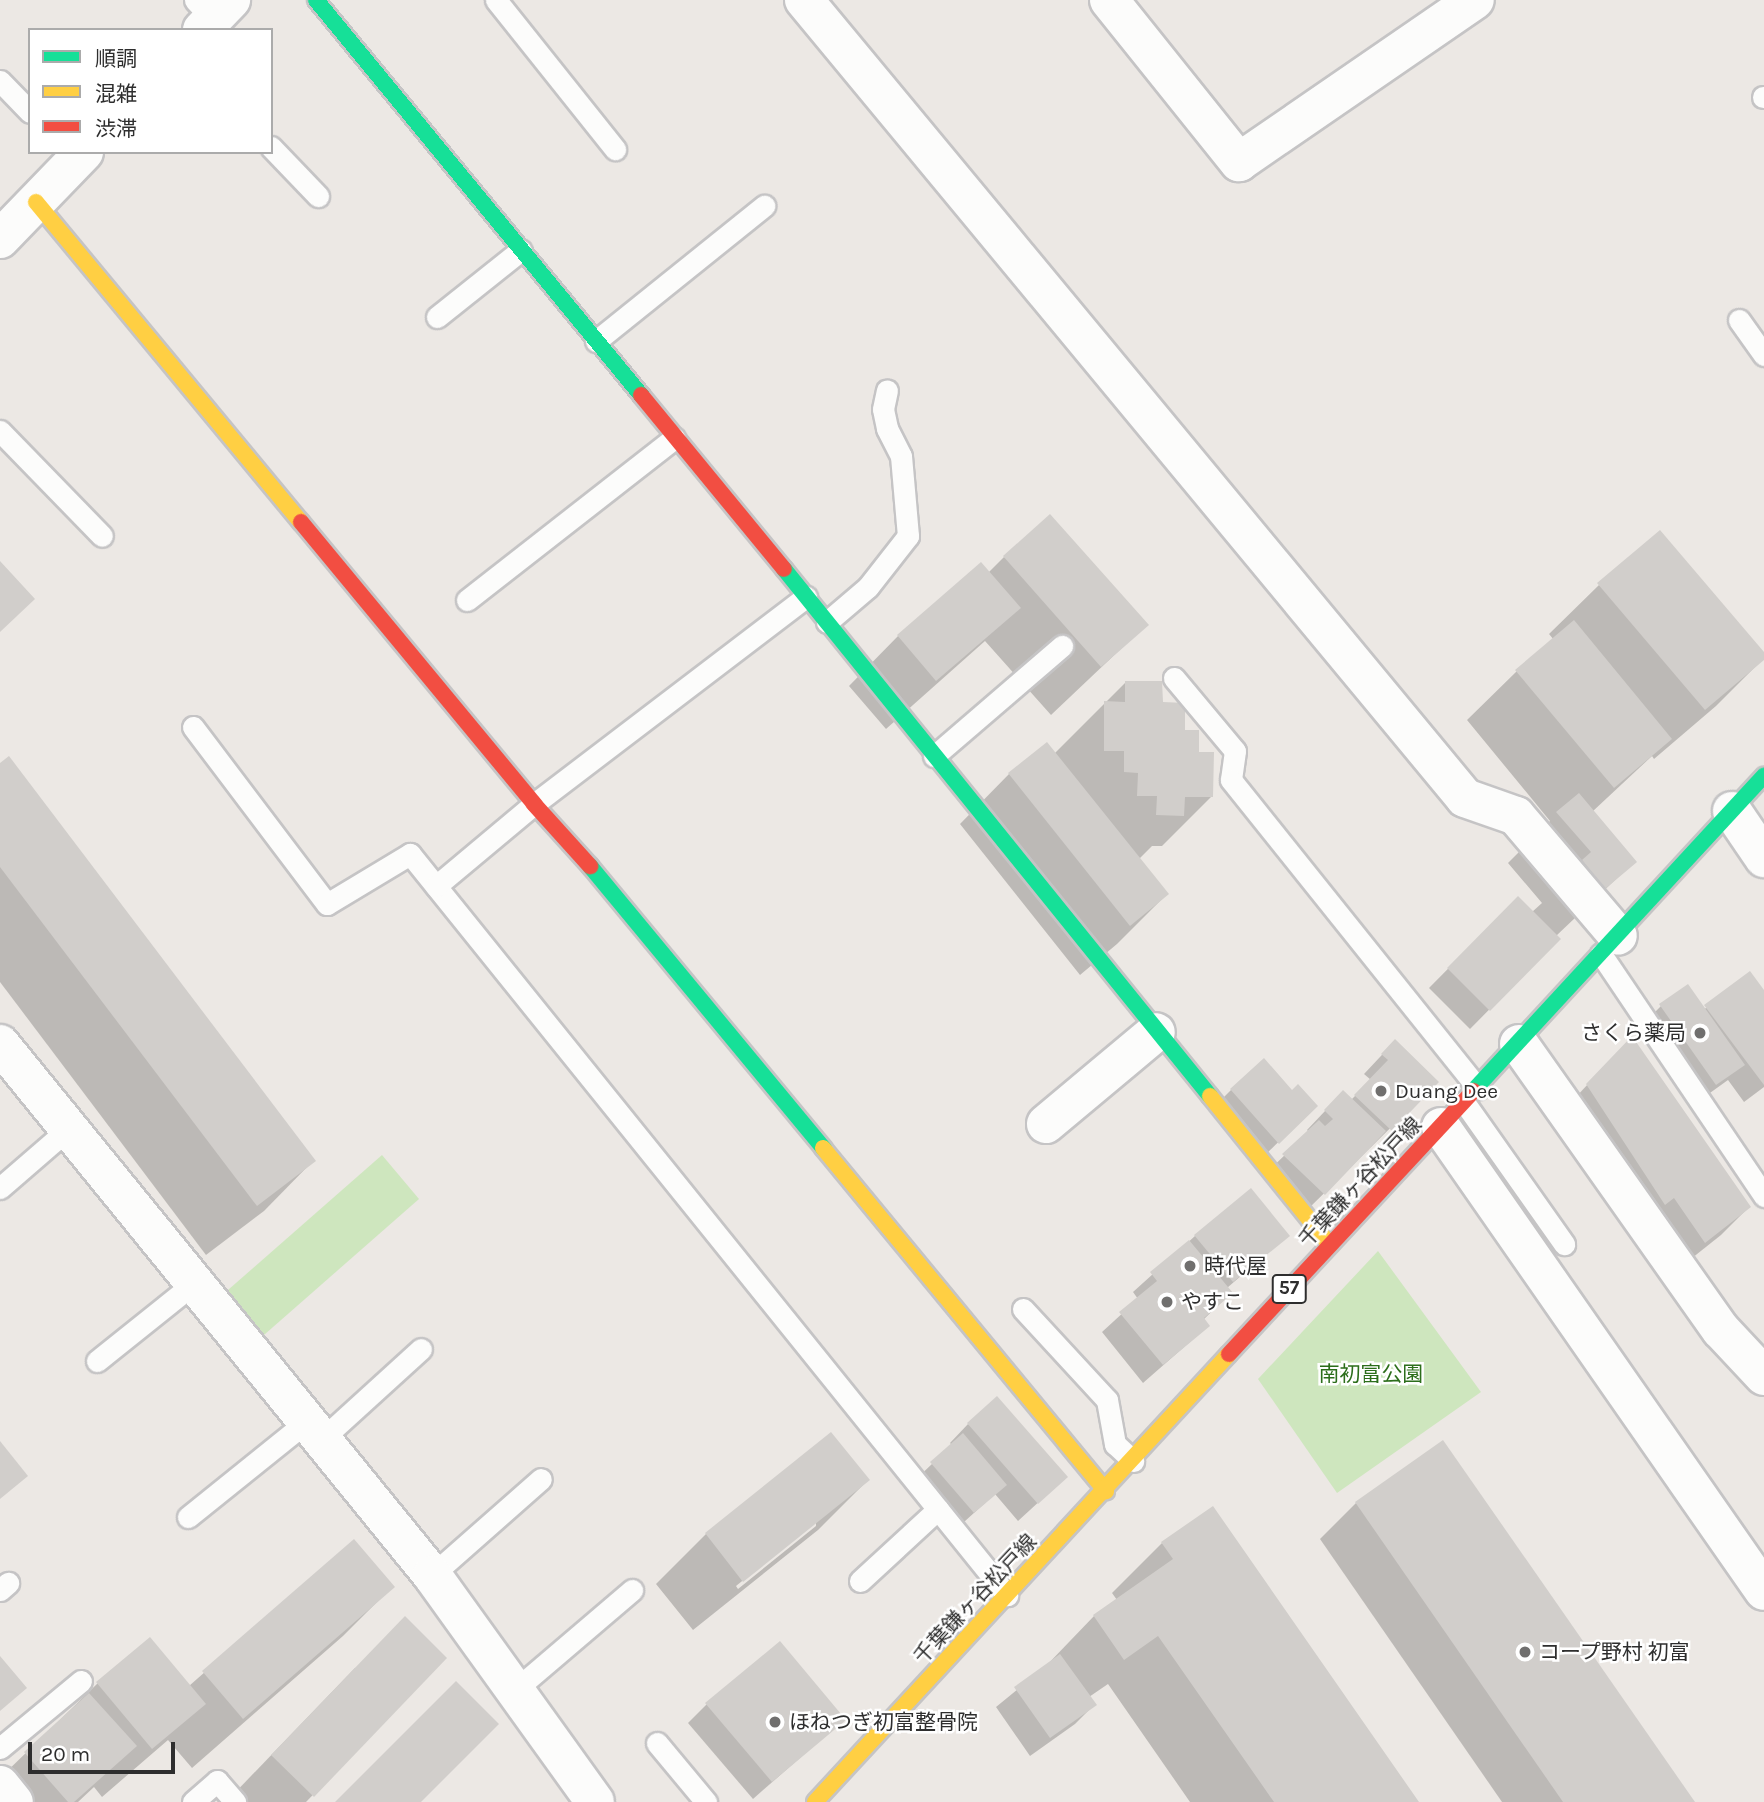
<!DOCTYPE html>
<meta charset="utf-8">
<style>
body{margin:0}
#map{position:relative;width:1764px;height:1802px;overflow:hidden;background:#ece8e4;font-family:Karla,"Noto Sans JP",sans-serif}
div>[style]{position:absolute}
.green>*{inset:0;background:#cee6be}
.shadow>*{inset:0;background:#0003}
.building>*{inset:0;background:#d1cecb}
.roads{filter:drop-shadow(2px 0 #c5c4c5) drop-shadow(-2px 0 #c5c4c5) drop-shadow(0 2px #c5c4c5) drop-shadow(0 -2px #c5c4c5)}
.lane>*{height:21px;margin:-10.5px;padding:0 10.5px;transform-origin:10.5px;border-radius:10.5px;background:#fcfcfb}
.street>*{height:38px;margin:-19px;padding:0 19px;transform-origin:19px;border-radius:19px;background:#fcfcfb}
.fast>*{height:16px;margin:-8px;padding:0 8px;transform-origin:8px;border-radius:8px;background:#16e098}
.slow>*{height:16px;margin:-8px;padding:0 8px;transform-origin:8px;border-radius:8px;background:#ffcf43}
.jam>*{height:16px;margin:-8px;padding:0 8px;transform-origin:8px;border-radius:8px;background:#f24e42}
.dots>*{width:19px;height:19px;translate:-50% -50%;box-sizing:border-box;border:4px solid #fff;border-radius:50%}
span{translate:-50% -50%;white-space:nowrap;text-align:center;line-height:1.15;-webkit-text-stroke:5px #fff;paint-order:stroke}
.shield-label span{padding:2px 5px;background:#fff;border:2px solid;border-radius:5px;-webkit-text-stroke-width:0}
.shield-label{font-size:19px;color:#2e2e2e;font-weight:700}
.poi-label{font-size:21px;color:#2e2e2e}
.right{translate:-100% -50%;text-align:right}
.left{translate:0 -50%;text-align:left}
.street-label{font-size:21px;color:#2e2e2e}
.park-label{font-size:21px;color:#2c6e1b}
.legend{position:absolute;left:28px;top:28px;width:245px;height:126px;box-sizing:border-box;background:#fff;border:2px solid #ababab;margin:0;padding:9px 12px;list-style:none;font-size:21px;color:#2e2e2e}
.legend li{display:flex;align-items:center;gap:14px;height:35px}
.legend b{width:35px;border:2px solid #ababab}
.scale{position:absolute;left:28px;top:1742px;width:147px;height:32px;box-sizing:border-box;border:4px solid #2e2e2e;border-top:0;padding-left:9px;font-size:21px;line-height:24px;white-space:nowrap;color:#2e2e2e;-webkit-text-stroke:5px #fff;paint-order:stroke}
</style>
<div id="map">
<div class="green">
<i style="clip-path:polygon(382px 1155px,419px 1199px,256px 1342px,220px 1297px)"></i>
<i style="clip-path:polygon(1378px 1251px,1481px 1392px,1337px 1493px,1258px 1379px)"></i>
</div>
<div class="shadow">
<i style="clip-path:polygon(1004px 557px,1146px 625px,1051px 715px,985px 641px,886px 729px,849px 686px,898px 636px,988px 573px)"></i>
<i style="clip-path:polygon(1599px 585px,1764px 655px,1764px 658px,1716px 706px,1654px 759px,1652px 756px,1592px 812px,1634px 862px,1556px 936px,1559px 939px,1470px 1029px,1429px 988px,1518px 898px,1532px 912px,1542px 903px,1508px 863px,1550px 821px,1467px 720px,1517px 671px,1554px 640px,1549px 634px)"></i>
<i style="clip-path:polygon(1125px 683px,1161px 703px,1183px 732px,1197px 753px,1212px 796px,1162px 846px,1152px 846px,1139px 859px,1167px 894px,1117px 944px,1080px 975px,960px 824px,1009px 774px,1054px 754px)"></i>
<i style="clip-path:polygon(0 765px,313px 1161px,264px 1211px,206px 1255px,0 982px)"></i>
<i style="clip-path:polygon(1764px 993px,1764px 1087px,1744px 1102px,1728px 1080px,1696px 1103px,1642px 1025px,1661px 1006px,1703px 1009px)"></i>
<i style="clip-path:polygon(1395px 1041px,1437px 1082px,1305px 1212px,1265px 1174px,1309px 1132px,1307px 1130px,1343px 1092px,1351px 1100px,1371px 1080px,1364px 1074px)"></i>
<i style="clip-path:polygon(1604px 1067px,1749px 1207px,1721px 1235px,1677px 1270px,1560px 1114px)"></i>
<i style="clip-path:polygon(1231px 1090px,1292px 1093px,1315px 1106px,1259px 1161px,1212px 1109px)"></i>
<i style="clip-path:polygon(1288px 1235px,1227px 1288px,1231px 1293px,1203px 1320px,1208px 1326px,1143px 1383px,1102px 1332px,1138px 1299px,1133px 1292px,1195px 1236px)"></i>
<i style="clip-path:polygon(968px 1424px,1066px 1477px,1018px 1521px,995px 1494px,954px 1531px,913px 1482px,952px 1445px,950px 1443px)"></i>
<i style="clip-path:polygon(evenodd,868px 1480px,818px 1530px,693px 1630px,656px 1584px,706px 1534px,868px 1480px,816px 1521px,816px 1526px,738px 1589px,736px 1586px,816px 1521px)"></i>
<i style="clip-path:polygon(1356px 1503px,1693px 1802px,1502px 1802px,1320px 1539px)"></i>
<i style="clip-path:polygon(354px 1541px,393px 1586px,343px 1636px,192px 1768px,168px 1740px,102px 1797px,94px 1787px,78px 1802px,0 1802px,0 1778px,98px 1683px,189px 1686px)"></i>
<i style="clip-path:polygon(1162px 1543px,1417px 1802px,1190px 1802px,1108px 1684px,1089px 1697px,1094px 1705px,1075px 1724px,1030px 1756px,996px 1707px,1045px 1667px,1094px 1616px,1117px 1600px,1112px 1593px)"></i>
<i style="clip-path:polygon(445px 1658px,306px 1802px,226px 1802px,355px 1668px)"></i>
<i style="clip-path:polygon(707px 1704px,843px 1720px,753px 1799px,688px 1723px)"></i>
</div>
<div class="building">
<i style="clip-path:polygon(1050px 514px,1149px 625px,1101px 667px,1003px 556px)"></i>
<i style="clip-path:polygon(1660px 530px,1764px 652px,1764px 660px,1705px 710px,1597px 583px)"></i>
<i style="clip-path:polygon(0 561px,35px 599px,0 632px)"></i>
<i style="clip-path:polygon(981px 562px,1021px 608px,936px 681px,897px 635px)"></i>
<i style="clip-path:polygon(1574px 620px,1672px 739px,1614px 788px,1515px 670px)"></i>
<i style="clip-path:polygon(1125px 681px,1162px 681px,1163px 702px,1185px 703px,1185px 730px,1199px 730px,1199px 752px,1214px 752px,1213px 797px,1185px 797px,1184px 816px,1156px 815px,1157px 796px,1137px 796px,1138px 773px,1124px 772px,1124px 751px,1104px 751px,1104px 701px,1125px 702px)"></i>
<i style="clip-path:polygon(1047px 742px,1169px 894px,1130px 926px,1008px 773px)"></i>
<i style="clip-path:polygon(9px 756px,316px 1161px,257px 1206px,0 867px,0 763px)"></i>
<i style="clip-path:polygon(1579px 793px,1637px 862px,1605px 889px,1582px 860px,1591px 852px,1556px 812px)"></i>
<i style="clip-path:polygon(1518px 896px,1561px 939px,1490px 1011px,1447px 968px)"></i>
<i style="clip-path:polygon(1750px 971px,1764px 990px,1764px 1085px,1704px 1005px)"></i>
<i style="clip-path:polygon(1688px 984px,1745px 1065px,1716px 1085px,1659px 1004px)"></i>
<i style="clip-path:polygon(1632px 1036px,1751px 1207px,1705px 1243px,1674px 1198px,1665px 1205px,1586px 1084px)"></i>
<i style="clip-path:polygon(1395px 1039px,1439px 1082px,1392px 1131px,1354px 1095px,1388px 1060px,1381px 1054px)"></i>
<i style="clip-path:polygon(1264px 1058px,1292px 1090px,1298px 1084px,1318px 1106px,1279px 1144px,1230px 1089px)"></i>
<i style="clip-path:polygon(1343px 1090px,1386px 1131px,1325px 1195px,1282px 1154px,1319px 1120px,1325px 1126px,1333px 1119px,1324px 1110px)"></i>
<i style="clip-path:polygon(1251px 1188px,1290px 1236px,1233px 1282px,1194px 1235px)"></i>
<i style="clip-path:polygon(1189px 1240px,1233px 1293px,1204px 1318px,1210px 1326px,1163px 1365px,1119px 1312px,1157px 1281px,1150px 1272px)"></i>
<i style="clip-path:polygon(997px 1396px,1068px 1477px,1038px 1504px,967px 1423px)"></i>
<i style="clip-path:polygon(831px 1432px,870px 1480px,743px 1582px,705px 1533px)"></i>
<i style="clip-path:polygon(963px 1433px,1007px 1485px,974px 1513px,930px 1462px)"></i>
<i style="clip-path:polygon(1443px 1440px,1695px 1802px,1563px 1802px,1355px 1502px)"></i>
<i style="clip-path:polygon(0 1441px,28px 1476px,0 1499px)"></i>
<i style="clip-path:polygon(1213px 1506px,1419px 1802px,1274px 1802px,1158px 1636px,1124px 1660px,1093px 1615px,1173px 1559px,1161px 1542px)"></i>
<i style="clip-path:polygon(354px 1539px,395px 1587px,243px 1719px,202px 1671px)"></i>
<i style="clip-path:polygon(405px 1616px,447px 1658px,314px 1797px,271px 1755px)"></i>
<i style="clip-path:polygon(150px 1637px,206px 1704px,152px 1749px,96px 1682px)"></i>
<i style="clip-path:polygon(780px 1641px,846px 1720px,772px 1782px,705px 1703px)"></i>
<i style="clip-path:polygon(1060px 1654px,1097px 1705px,1050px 1738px,1014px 1687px)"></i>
<i style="clip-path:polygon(0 1656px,27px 1688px,0 1711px)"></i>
<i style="clip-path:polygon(456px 1681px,499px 1724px,421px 1802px,335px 1802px)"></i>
<i style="clip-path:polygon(89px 1693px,137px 1746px,74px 1802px,68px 1802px,24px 1752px)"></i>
</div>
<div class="roads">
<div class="lane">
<i style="left:195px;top:0;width:26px;rotate:47deg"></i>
<i style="left:496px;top:0;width:191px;rotate:51.4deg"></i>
<i style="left:0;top:81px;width:43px;rotate:45.9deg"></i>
<i style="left:1763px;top:97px;width:1px"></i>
<i style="left:271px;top:147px;width:68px;rotate:46.2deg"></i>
<i style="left:437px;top:317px;width:107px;rotate:-38.6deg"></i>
<i style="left:1739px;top:320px;width:43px;rotate:54.5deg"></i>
<i style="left:596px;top:341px;width:216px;rotate:-38.8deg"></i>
<i style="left:0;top:431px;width:146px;rotate:45.8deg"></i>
<i style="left:467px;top:600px;width:263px;rotate:-38deg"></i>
<i style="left:827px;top:622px;width:54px;rotate:-40.5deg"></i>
<i style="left:868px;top:587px;width:65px;rotate:-51.9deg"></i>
<i style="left:908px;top:536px;width:80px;rotate:-95deg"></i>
<i style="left:901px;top:456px;width:31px;rotate:-117deg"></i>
<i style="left:887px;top:428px;width:19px;rotate:-102deg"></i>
<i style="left:883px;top:409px;width:19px;rotate:-78deg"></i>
<i style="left:1174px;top:678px;width:95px;rotate:50.1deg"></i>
<i style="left:1235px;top:751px;width:29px;rotate:98deg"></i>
<i style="left:1231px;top:780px;width:395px;rotate:51.3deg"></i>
<i style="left:193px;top:727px;width:222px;rotate:52.9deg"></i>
<i style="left:327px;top:904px;width:97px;rotate:-31.1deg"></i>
<i style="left:410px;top:854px;width:952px;rotate:51.14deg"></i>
<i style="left:934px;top:756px;width:169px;rotate:-40.7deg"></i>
<i style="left:436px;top:886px;width:128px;rotate:-39.9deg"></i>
<i style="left:534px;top:804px;width:342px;rotate:-37.3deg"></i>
<i style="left:1601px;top:954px;width:292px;rotate:56deg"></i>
<i style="left:1464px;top:1102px;width:174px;rotate:54.8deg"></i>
<i style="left:0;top:1188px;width:89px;rotate:-40.9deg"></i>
<i style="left:1023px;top:1309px;width:124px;rotate:47.3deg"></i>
<i style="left:1107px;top:1400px;width:45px;rotate:79.7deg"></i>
<i style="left:1115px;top:1444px;width:25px;rotate:43deg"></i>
<i style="left:97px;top:1361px;width:123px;rotate:-38.7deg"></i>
<i style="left:321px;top:1440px;width:135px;rotate:-42.3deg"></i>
<i style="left:188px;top:1517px;width:151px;rotate:-38.8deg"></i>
<i style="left:432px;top:1575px;width:145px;rotate:-41.4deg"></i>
<i style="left:860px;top:1581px;width:106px;rotate:-42.7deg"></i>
<i style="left:0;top:1590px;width:11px;rotate:-41deg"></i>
<i style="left:515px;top:1690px;width:154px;rotate:-40.5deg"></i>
<i style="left:657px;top:1743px;width:77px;rotate:50.3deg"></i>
<i style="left:0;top:1748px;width:105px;rotate:-39.6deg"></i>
<i style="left:193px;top:1802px;width:32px;rotate:-41deg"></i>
<i style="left:217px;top:1781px;width:28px;rotate:49deg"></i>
</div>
<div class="street">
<i style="left:804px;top:0;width:1036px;rotate:50.36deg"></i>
<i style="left:1465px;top:798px;width:54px;rotate:19.4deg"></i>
<i style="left:1516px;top:816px;width:157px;rotate:49.6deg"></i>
<i style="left:1109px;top:0;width:208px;rotate:51.3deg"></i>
<i style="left:1239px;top:162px;width:286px;rotate:-34.5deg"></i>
<i style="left:202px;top:30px;width:42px;rotate:-46deg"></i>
<i style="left:0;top:239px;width:121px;rotate:-46deg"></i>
<i style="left:1732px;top:811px;width:57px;rotate:55.8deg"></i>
<i style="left:0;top:1044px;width:685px;rotate:50.87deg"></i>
<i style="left:432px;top:1575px;width:279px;rotate:54.3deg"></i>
<i style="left:1519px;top:1044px;width:350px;rotate:54.8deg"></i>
<i style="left:1721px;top:1330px;width:63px;rotate:46.9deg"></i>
<i style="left:1046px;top:1124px;width:143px;rotate:-39.9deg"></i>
<i style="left:1441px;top:1127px;width:565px;rotate:55.16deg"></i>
<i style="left:0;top:1785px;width:22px;rotate:51deg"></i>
</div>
<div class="fast">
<i style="left:316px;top:0;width:512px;rotate:50.55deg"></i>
<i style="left:784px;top:569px;width:678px;rotate:51.05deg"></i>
<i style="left:590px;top:866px;width:366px;rotate:50.4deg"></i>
<i style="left:1473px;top:1091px;width:429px;rotate:-47.3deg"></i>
</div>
<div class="slow">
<i style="left:36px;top:202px;width:415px;rotate:50.4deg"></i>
<i style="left:1210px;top:1096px;width:191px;rotate:51.2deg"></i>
<i style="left:823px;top:1148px;width:445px;rotate:50.5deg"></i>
<i style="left:815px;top:1802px;width:610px;rotate:-47.26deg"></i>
</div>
<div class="jam">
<i style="left:641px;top:395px;width:225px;rotate:50.6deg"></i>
<i style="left:301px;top:522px;width:366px;rotate:50.4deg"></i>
<i style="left:534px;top:804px;width:84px;rotate:47.9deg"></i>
<i style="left:1229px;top:1354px;width:359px;rotate:-47.1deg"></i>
</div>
</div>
<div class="dots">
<i style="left:1700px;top:1033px;background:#706f6e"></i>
<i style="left:1381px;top:1091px;background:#706f6e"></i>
<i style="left:1190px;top:1266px;background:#706f6e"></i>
<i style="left:1167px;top:1302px;background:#706f6e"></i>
<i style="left:1525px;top:1652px;background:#706f6e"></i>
<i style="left:775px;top:1722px;background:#706f6e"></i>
</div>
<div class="shield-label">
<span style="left:1289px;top:1289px">57</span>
</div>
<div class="poi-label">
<span class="right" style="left:1686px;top:1033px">さくら薬局</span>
<span class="left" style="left:1395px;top:1091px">Duang Dee</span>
<span class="left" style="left:1204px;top:1266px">時代屋</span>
<span class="left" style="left:1181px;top:1302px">やすこ</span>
<span class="left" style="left:1539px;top:1652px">コープ野村 初富</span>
<span class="left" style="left:789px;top:1722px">ほねつぎ初富整骨院</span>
</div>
<div class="street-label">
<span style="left:1360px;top:1182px;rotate:-47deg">千葉鎌ヶ谷松戸線</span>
<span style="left:975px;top:1599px;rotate:-47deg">千葉鎌ヶ谷松戸線</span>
</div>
<div class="park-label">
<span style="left:1371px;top:1374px">南初富公園</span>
</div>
<ul class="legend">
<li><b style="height:9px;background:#16e098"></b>順調</li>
<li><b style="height:9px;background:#ffcf43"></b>混雑</li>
<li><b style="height:9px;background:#f24e42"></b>渋滞</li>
</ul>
<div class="scale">20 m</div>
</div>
